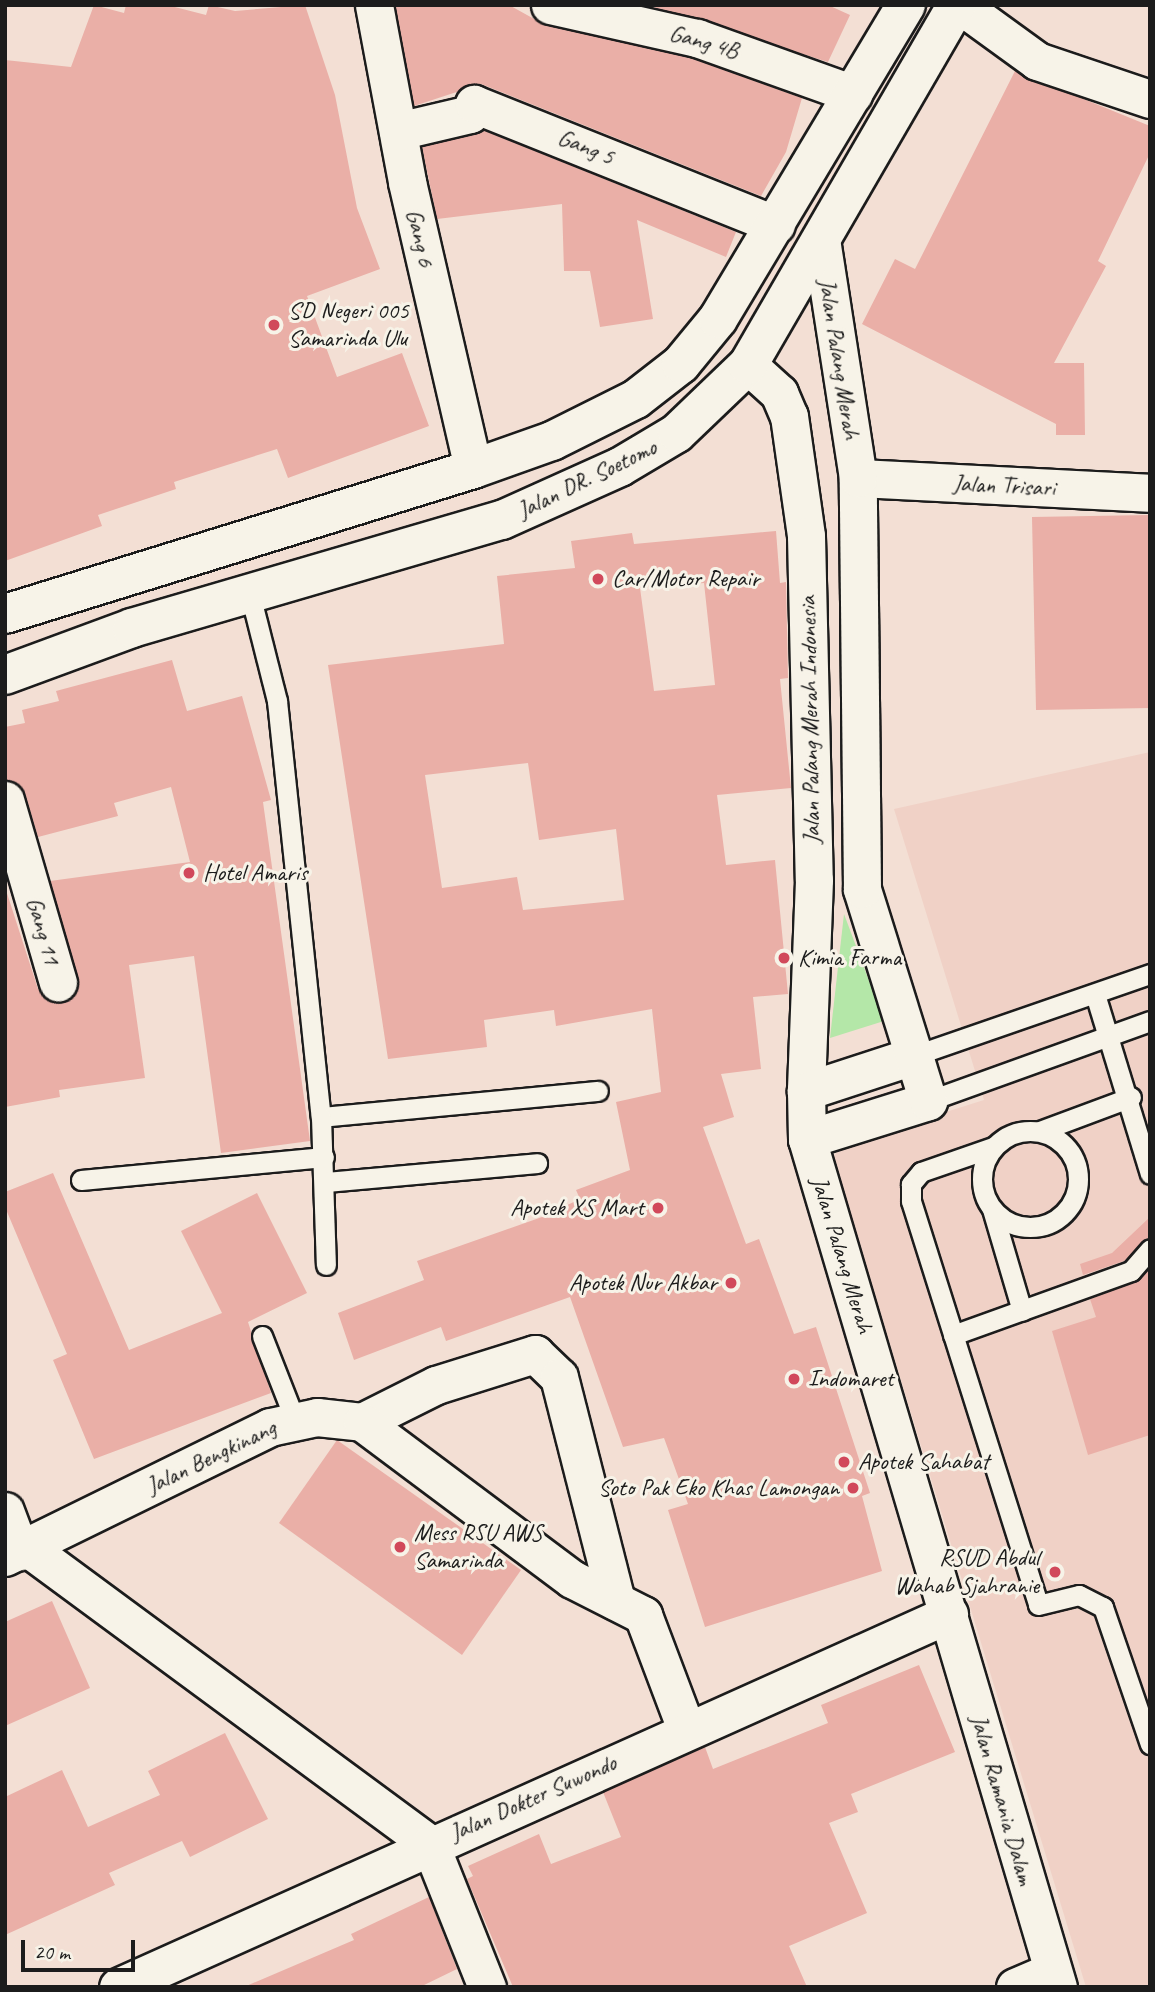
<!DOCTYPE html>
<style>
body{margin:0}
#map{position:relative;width:1155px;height:1992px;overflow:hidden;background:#f3dfd4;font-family:Caveat,sans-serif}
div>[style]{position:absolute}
.built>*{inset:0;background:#f0d1c6}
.green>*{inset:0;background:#b4e7a8}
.building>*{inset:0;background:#eaafa7}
.roads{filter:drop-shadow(2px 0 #1c1c1c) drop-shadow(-2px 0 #1c1c1c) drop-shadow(0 2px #1c1c1c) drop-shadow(0 -2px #1c1c1c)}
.lane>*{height:19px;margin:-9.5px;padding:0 9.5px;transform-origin:9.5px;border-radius:9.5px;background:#f7f3e8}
.lane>.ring{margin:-9.5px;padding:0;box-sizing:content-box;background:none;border:19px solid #f7f3e8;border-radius:50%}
.street>*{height:37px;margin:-18.5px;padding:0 18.5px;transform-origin:18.5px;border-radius:18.5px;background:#f7f3e8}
.secondary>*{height:38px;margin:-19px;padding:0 19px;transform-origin:19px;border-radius:19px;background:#f7f3e8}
.dots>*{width:19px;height:19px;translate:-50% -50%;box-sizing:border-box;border:4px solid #f7f3e8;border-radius:50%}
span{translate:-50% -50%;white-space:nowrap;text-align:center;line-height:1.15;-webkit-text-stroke:6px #f7f3e8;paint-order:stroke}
.street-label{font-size:24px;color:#1c1c1c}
.poi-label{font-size:24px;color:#1c1c1c}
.left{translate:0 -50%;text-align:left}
.right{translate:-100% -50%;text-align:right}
.frame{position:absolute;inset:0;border:7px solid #1c1c1c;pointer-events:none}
.scale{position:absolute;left:21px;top:1940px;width:114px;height:32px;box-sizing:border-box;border:4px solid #1c1c1c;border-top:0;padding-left:9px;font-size:21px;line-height:24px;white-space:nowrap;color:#1c1c1c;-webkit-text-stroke:5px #f7f3e8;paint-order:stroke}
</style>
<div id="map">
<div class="built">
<i style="clip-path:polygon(1150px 752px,1150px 1987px,1086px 1987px,833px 1157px,844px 1144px,984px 1100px,894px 809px)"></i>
</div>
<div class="green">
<i style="clip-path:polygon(844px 914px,884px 1021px,830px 1038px)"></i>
</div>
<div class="building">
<i style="clip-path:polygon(94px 5px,124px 13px,126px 5px,167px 5px,206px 15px,209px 5px,235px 11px,305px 5px,335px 95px,357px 208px,380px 269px,307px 296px,337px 377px,402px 353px,429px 426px,288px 478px,277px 449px,174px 482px,176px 489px,98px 515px,102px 526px,5px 561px,5px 60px,71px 67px)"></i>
<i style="clip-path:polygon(395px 5px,509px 5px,545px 25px,691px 58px,802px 98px,786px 152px,761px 196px,481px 84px,414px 106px)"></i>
<i style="clip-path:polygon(647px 5px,828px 5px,850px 15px,828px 62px)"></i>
<i style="clip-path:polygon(1015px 71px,1150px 126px,1150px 153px,1098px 261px,1106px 266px,1054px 363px,1084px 363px,1085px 435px,1056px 435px,1056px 424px,862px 324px,895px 259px,915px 269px)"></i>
<i style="clip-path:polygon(483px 130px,736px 232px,726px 257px,637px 220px,653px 319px,600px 327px,590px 271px,564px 271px,562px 204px,437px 219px,422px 147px)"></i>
<i style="clip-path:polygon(1149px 515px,1150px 708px,1036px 710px,1032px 517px)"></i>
<i style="clip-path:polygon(evenodd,776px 531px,780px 583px,786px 582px,788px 678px,780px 679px,791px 788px,717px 795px,726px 865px,775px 860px,788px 994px,753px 997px,761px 1069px,721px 1074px,734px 1117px,703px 1127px,746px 1244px,759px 1239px,794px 1334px,816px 1327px,870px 1493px,862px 1496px,882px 1571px,705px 1627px,668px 1510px,688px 1504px,664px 1438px,623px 1447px,570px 1297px,446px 1341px,441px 1327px,354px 1360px,338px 1313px,424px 1280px,417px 1261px,542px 1217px,580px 1199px,576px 1190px,630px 1170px,616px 1102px,661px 1092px,652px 1009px,556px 1026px,554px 1010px,484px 1020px,487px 1047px,388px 1059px,328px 665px,504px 644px,497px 576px,575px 568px,571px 541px,632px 533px,634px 544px,776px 531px,704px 583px,715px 685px,654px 691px,640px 588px,704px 583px,776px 531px,528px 763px,539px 840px,616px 829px,624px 900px,523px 910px,517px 877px,442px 888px,425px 775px,528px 763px)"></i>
<i style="clip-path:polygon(172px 660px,187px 711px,242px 696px,271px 800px,263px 802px,310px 1141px,221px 1153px,194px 956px,129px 965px,145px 1078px,59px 1090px,60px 1097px,5px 1107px,5px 887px,38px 989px,52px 1002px,63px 1002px,74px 996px,78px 977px,50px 881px,190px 862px,171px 787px,114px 803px,118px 816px,38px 837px,25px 794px,5px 780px,5px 727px,25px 723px,22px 710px,59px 701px,56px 691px)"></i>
<i style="clip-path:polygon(53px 1173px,129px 1350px,222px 1313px,181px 1231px,257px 1193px,307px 1293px,248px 1322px,271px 1393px,94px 1459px,53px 1360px,67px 1354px,5px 1207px,5px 1192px)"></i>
<i style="clip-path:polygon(1150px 1217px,1150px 1237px,1124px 1261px,1083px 1275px,1080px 1264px,1112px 1253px)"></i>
<i style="clip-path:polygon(1150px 1268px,1150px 1435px,1088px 1455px,1052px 1331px,1096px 1317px,1090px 1299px,1136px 1282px)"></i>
<i style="clip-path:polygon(337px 1440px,521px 1570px,462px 1655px,279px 1523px)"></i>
<i style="clip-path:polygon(52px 1601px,90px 1688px,5px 1726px,5px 1622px)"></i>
<i style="clip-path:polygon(919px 1665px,955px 1752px,851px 1794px,858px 1812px,829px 1823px,867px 1913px,789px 1946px,807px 1987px,513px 1987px,467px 1879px,473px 1876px,468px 1866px,539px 1834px,551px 1864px,621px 1837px,603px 1792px,705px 1747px,713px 1769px,828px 1723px,821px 1705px)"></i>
<i style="clip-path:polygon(225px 1733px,268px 1819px,190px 1857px,182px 1841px,109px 1873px,115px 1885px,5px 1935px,5px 1797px,62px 1770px,88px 1827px,160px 1795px,148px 1771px)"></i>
<i style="clip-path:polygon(429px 1897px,457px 1969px,420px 1987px,244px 1987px,354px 1940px,351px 1934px)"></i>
</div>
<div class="roads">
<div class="lane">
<i style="left:251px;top:598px;width:106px;rotate:75.8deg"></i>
<i style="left:277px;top:701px;width:418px;rotate:84deg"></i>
<i style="left:321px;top:1117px;width:278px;rotate:-5.4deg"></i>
<i style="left:1095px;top:994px;width:188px;rotate:73deg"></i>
<i style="left:913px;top:1056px;width:251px;rotate:-19.1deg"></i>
<i style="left:928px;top:1101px;width:236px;rotate:-19.8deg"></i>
<i style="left:321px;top:1117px;width:148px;rotate:88.1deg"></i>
<i style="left:1040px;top:1131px;width:97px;rotate:-20.5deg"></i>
<i class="ring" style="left:982px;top:1131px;width:77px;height:77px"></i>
<i style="left:993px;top:1147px;width:76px;rotate:160.9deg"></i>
<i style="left:921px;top:1172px;width:16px;rotate:130deg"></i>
<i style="left:911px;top:1184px;width:17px;rotate:90deg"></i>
<i style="left:911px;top:1201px;width:423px;rotate:72.5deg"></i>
<i style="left:1038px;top:1605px;width:42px;rotate:-13.7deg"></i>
<i style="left:1079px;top:1595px;width:27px;rotate:27deg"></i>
<i style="left:1103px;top:1607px;width:145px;rotate:71.1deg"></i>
<i style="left:81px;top:1180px;width:244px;rotate:-5.4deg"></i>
<i style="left:326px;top:1182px;width:212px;rotate:-5.1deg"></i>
<i style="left:992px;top:1209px;width:106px;rotate:73.6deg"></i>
<i style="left:953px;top:1335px;width:189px;rotate:-19.8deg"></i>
<i style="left:1131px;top:1271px;width:29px;rotate:-49deg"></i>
<i style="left:262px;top:1336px;width:90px;rotate:68.6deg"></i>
</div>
<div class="street">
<i style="left:374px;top:5px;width:180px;rotate:79.4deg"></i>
<i style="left:407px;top:182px;width:294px;rotate:77deg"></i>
<i style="left:550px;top:5px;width:151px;rotate:12.7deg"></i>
<i style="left:697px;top:38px;width:166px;rotate:19.7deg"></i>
<i style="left:960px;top:5px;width:95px;rotate:36deg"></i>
<i style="left:1037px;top:61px;width:119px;rotate:18.6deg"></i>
<i style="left:398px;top:131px;width:74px;rotate:-13.3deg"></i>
<i style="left:470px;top:114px;width:11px;rotate:-68deg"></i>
<i style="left:474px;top:104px;width:325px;rotate:21.8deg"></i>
<i style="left:748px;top:365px;width:42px;rotate:42.1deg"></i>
<i style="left:779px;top:393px;width:25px;rotate:67deg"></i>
<i style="left:789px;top:416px;width:121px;rotate:81.9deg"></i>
<i style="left:806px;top:536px;width:344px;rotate:88.7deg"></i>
<i style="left:814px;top:880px;width:211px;rotate:92.2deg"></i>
<i style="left:858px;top:478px;width:292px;rotate:2.9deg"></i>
<i style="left:5px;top:800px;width:190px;rotate:73.8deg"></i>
<i style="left:913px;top:1056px;width:113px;rotate:161.9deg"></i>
<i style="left:806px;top:1091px;width:48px;rotate:88.8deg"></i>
<i style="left:807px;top:1139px;width:884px;rotate:73.51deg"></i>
<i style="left:807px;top:1139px;width:127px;rotate:-17.4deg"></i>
<i style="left:928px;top:1101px;width:222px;rotate:-107.3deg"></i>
<i style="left:862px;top:889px;width:411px;rotate:-90.6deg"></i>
<i style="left:858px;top:478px;width:242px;rotate:-98.8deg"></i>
<i style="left:362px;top:1422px;width:83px;rotate:-26.6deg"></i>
<i style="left:436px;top:1385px;width:104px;rotate:-17.4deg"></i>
<i style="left:535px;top:1354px;width:33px;rotate:44deg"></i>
<i style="left:559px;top:1377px;width:231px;rotate:75.7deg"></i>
<i style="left:5px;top:1511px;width:43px;rotate:69.4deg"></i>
<i style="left:28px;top:1548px;width:499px;rotate:36.4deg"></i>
<i style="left:430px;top:1844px;width:154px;rotate:68.3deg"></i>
<i style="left:5px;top:1557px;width:295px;rotate:-26.1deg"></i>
<i style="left:270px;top:1427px;width:48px;rotate:-12deg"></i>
<i style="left:317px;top:1417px;width:45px;rotate:6.3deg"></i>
<i style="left:362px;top:1422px;width:262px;rotate:36.8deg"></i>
<i style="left:572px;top:1579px;width:80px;rotate:26.9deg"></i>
<i style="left:643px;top:1615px;width:122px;rotate:69.3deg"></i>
<i style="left:118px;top:1987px;width:911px;rotate:-24.17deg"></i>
<i style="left:1015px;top:1987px;width:39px;rotate:-23deg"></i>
</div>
<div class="secondary">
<i style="left:5px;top:614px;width:490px;rotate:-17.2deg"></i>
<i style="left:473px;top:469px;width:84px;rotate:-19.5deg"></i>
<i style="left:552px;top:441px;width:94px;rotate:-26.6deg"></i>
<i style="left:636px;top:399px;width:57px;rotate:-37.9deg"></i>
<i style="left:681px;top:364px;width:58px;rotate:-50.6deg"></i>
<i style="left:718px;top:319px;width:366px;rotate:-59.1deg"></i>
<i style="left:5px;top:675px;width:135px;rotate:-20.3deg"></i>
<i style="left:132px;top:628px;width:385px;rotate:-16.3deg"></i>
<i style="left:502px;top:520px;width:129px;rotate:-24.2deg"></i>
<i style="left:620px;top:467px;width:66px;rotate:-30.8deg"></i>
<i style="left:677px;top:433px;width:98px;rotate:-43.8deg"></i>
<i style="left:748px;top:365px;width:416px;rotate:-59.9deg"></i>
</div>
</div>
<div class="dots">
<i style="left:274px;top:325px;background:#d1495b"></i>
<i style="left:598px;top:579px;background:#d1495b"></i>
<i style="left:189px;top:873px;background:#d1495b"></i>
<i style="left:784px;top:958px;background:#d1495b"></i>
<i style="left:658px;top:1208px;background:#d1495b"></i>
<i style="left:731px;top:1283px;background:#d1495b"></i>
<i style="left:794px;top:1379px;background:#d1495b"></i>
<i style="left:844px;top:1462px;background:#d1495b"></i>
<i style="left:853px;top:1488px;background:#d1495b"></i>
<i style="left:400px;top:1547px;background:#d1495b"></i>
<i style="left:1055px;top:1572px;background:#d1495b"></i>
</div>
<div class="street-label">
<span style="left:704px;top:42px;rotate:16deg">Gang 4B</span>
<span style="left:586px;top:147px;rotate:22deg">Gang 5</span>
<span style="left:420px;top:238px;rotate:77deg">Gang 6</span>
<span style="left:839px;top:359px;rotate:81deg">Jalan Palang Merah</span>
<span style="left:587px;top:479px;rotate:-26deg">Jalan DR. Soetomo</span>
<span style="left:1004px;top:486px;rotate:3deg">Jalan Trisari</span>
<span style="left:810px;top:720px;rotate:-91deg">Jalan Palang Merah Indonesia</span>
<span style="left:43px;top:931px;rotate:74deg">Gang 11</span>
<span style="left:842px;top:1255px;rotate:73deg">Jalan Palang Merah</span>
<span style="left:211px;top:1457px;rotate:-26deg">Jalan Bengkinang</span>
<span style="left:533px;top:1798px;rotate:-24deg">Jalan Dokter Suwondo</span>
<span style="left:1002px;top:1800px;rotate:74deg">Jalan Ramania Dalam</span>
</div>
<div class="poi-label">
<span class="left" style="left:288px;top:325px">SD Negeri 005<br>Samarinda Ulu</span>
<span class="left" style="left:612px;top:579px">Car/Motor Repair</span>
<span class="left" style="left:203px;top:873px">Hotel Amaris</span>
<span class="left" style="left:798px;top:958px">Kimia Farma</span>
<span class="right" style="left:644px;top:1208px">Apotek XS Mart</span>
<span class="right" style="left:717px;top:1283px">Apotek Nur Akbar</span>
<span class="left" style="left:808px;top:1379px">Indomaret</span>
<span class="left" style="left:858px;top:1462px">Apotek Sahabat</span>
<span class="right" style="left:839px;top:1488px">Soto Pak Eko Khas Lamongan</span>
<span class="left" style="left:414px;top:1547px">Mess RSU AWS<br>Samarinda</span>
<span class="right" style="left:1039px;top:1572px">RSUD Abdul<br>Wahab Sjahranie</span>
</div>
<div class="frame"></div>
<div class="scale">20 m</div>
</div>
